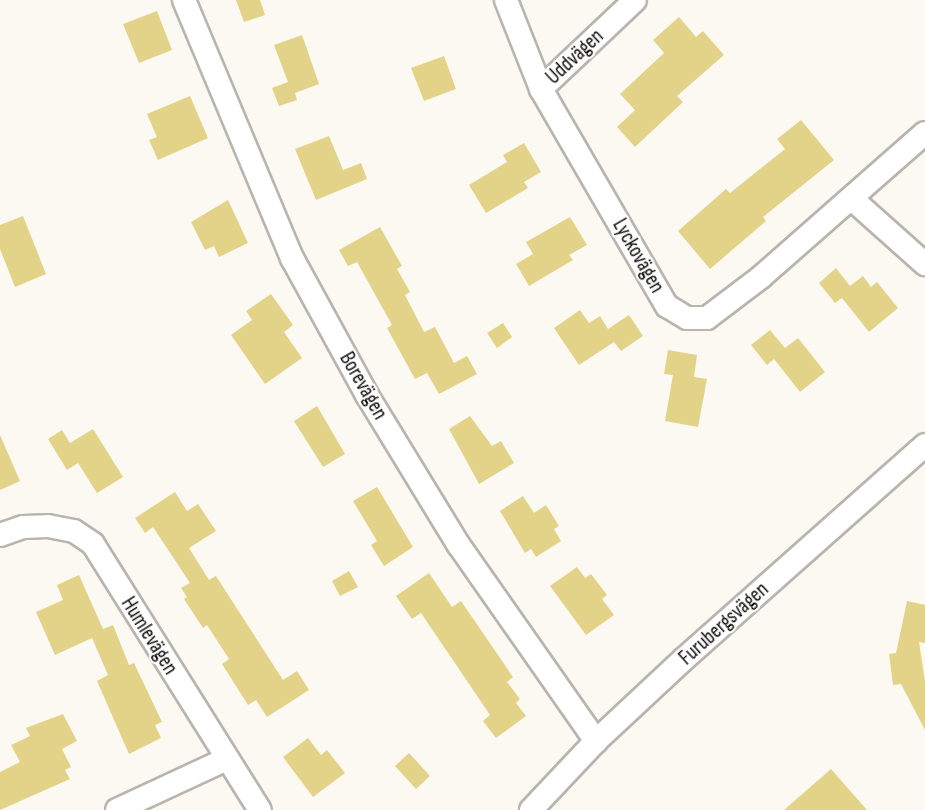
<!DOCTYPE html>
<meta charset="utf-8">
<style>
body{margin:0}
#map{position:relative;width:925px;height:810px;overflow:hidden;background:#fbf9f1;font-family:"Sofia Sans Condensed",sans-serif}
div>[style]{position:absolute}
.building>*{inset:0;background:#e2d389}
.roads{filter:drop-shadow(2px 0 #b7b5ae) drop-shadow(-2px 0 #b7b5ae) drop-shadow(0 2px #b7b5ae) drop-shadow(0 -2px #b7b5ae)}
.minor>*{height:22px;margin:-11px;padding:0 11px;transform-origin:11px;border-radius:11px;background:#fff}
span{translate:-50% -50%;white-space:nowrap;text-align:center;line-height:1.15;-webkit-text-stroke:4.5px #fff;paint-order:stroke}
.street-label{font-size:21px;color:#0d0c0a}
</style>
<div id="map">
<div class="building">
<i style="clip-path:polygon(236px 0,260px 0,265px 15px,244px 22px)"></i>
<i style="clip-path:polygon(157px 11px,172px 50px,139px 63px,123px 24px)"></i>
<i style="clip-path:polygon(679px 17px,696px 37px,703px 31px,724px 55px,677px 96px,683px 102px,635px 147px,617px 127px,635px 110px,620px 94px,664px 53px,653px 40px)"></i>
<i style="clip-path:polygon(302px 35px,319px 84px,295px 93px,297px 100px,279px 106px,272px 88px,288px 82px,274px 45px)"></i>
<i style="clip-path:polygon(444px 56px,456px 89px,424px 101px,411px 68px)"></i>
<i style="clip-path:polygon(190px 96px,208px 138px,158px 160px,149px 140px,157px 137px,147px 114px)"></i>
<i style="clip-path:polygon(801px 120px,834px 160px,763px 217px,766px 221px,710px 269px,678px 231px,726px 189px,730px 193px,785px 149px,777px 139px)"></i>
<i style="clip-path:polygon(329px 136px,343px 170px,361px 163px,367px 179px,316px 200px,295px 149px)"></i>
<i style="clip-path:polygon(524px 143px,541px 172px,524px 182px,528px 188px,486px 213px,469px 185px,507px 162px,503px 155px)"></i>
<i style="clip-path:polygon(228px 200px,248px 243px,219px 257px,214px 246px,205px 250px,191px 222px)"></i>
<i style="clip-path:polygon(23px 216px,46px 274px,15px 287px,0 249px,0 225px)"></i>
<i style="clip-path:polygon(570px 217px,587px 245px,569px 255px,573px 260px,529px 286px,516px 264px,533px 254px,526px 242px)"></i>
<i style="clip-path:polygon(380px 227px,402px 266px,397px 269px,410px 292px,405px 295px,424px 332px,435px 327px,454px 363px,467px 356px,477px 374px,439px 394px,427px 373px,415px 379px,387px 328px,392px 325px,357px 262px,348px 266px,339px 250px)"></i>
<i style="clip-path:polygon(836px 268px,850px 286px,863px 276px,871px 287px,877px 282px,898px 308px,869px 332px,842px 298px,835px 303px,819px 283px)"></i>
<i style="clip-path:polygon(271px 294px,293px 325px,284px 332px,302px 358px,265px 384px,231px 335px,252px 320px,246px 311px)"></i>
<i style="clip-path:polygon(580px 310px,589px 323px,600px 316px,608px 329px,629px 315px,643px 336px,621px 351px,614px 342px,579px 365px,554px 328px)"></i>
<i style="clip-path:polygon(503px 323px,512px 337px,497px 348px,487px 333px)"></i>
<i style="clip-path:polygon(770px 330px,785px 348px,798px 338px,825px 372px,800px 392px,774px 359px,767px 365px,751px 345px)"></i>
<i style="clip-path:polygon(668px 350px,697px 355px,694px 377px,707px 379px,698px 427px,665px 421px,673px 375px,664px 374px)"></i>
<i style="clip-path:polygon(317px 406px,345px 454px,323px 467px,294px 421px)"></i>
<i style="clip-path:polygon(470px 416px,492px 446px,501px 441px,514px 463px,479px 484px,449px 429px)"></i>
<i style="clip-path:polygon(93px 429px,123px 477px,97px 493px,78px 463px,67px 470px,48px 439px,62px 430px,70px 443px)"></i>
<i style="clip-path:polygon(0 435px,20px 481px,0 490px)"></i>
<i style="clip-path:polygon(377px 487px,413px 547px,384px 566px,371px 545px,377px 541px,353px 501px)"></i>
<i style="clip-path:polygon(175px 492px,187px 511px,198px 504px,216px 531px,189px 548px,209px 580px,216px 576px,283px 680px,297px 671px,309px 690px,267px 717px,256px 700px,248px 705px,222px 664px,229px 659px,207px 625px,203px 628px,184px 599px,187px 597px,181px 588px,190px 583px,153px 527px,145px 533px,135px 518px)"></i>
<i style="clip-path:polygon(523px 496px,534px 513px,546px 505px,559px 526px,554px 529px,561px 541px,536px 557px,531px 549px,525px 553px,500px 511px)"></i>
<i style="clip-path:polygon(577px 567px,585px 578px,591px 574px,607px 595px,602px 599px,614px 615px,586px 635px,550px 586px)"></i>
<i style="clip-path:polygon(349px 571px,358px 587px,340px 596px,332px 581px)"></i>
<i style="clip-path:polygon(429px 573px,452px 607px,461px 601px,513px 677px,507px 682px,520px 699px,516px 703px,526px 716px,496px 738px,483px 721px,490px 715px,421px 613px,412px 619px,396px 596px)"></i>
<i style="clip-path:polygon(79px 575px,103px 629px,113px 625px,129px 665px,134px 663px,162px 722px,155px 725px,161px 738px,129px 754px,97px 681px,108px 675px,92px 638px,55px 655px,36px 612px,63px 600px,57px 585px)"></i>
<i style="clip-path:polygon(907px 601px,925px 605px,925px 643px,919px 642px,925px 681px,925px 730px,901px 684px,893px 685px,889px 654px,896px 653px)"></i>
<i style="clip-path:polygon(63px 714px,77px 741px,62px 749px,71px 767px,65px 770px,70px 779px,0 810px,0 772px,20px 762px,11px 745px,30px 736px,26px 728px)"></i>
<i style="clip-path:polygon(308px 738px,321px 755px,327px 750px,345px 773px,313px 797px,283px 757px)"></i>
<i style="clip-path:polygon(409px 753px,430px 776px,416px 789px,395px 766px)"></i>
<i style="clip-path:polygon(831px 769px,867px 810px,784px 810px)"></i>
</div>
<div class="roads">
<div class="minor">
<i style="left:184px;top:0;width:280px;rotate:67.3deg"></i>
<i style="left:292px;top:258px;width:156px;rotate:61.3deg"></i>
<i style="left:367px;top:395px;width:175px;rotate:58.6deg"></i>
<i style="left:458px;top:544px;width:241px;rotate:55deg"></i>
<i style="left:506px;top:0;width:96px;rotate:68.5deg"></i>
<i style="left:541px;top:89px;width:251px;rotate:59.9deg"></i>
<i style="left:667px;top:306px;width:23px;rotate:31deg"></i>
<i style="left:687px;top:318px;width:20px"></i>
<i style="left:707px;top:318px;width:68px;rotate:-37.2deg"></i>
<i style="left:761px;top:277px;width:218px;rotate:-41.3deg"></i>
<i style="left:541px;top:89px;width:129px;rotate:-43.4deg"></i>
<i style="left:852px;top:199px;width:98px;rotate:41.7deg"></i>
<i style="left:0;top:535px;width:24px;rotate:-19deg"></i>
<i style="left:23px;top:527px;width:25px;rotate:-2deg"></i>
<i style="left:48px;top:526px;width:26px;rotate:11deg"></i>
<i style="left:74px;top:531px;width:23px;rotate:34deg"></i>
<i style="left:93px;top:544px;width:314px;rotate:57.9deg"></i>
<i style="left:117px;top:810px;width:121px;rotate:-24.9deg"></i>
<i style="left:531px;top:810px;width:95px;rotate:-46.7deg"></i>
<i style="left:596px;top:741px;width:120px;rotate:-43deg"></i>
<i style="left:684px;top:659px;width:322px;rotate:-41.6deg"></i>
</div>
</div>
<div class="street-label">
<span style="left:575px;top:57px;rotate:-43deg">Uddvägen</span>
<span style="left:638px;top:256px;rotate:60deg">Lyckovägen</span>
<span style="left:363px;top:386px;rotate:60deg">Borevägen</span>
<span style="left:724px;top:624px;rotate:-42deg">Furubergsvägen</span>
<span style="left:149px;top:636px;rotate:58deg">Humlevägen</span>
</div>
</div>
